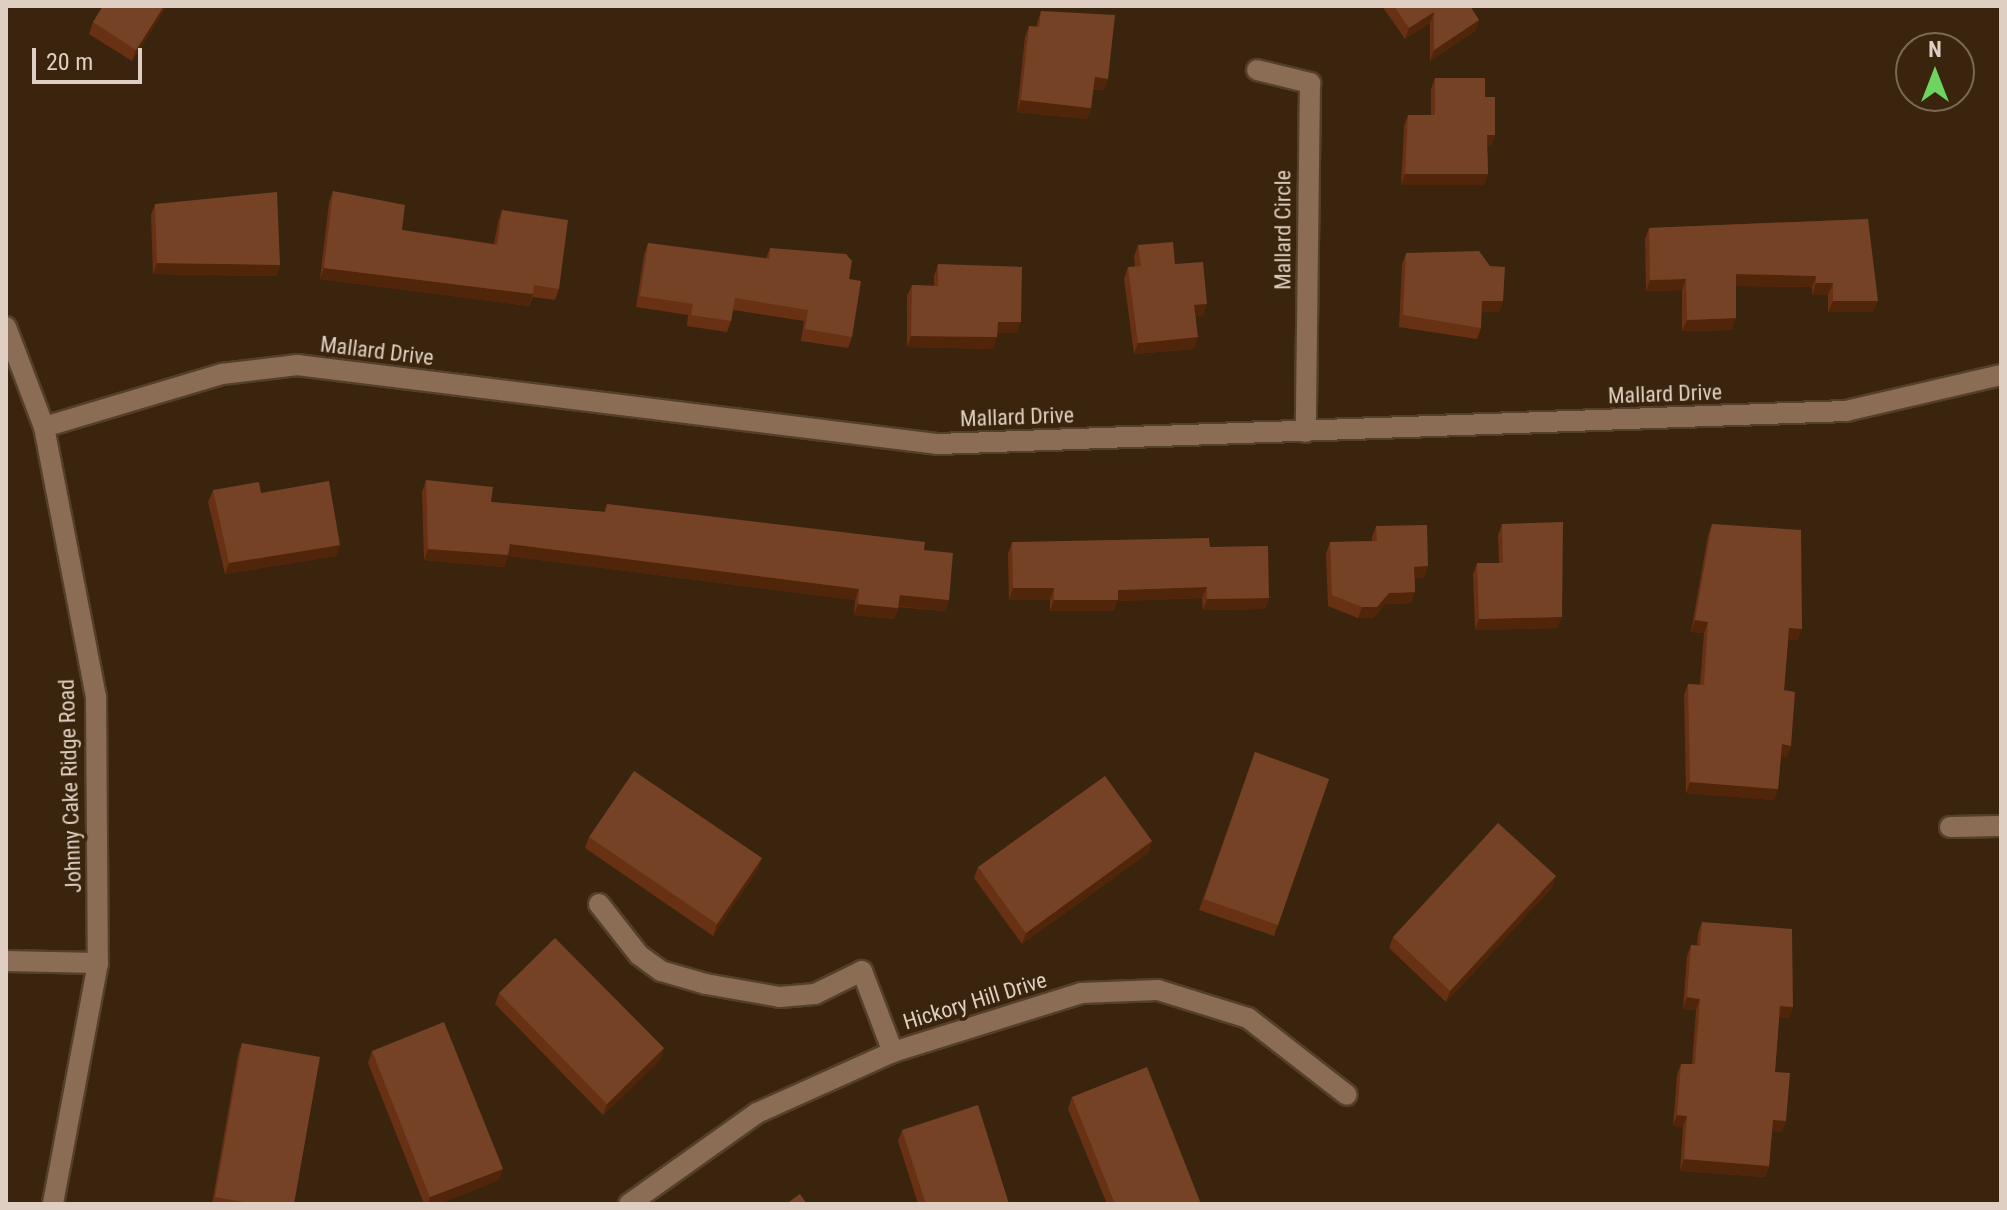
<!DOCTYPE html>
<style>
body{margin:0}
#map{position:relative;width:2007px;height:1210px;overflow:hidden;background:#3a240d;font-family:"Roboto Condensed",sans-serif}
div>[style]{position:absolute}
.roads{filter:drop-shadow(2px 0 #543f2a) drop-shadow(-2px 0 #543f2a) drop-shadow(0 2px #543f2a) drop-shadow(0 -2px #543f2a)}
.minor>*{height:20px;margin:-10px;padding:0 10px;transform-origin:10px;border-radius:10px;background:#8b6c54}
.wall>*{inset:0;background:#693113}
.shaded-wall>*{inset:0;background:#512509}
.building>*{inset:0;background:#754226}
span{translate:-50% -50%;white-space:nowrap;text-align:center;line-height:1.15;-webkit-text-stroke:7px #3a240d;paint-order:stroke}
.street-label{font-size:22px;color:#decfc2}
.frame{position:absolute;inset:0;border:8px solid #decfc2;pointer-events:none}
.north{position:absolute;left:1895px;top:32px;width:80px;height:80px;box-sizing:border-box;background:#3a240d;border:2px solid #7c6855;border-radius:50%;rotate:0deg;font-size:22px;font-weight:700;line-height:32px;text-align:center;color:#decfc2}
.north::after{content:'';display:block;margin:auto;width:28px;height:36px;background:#6dd361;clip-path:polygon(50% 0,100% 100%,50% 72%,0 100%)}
.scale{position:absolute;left:32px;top:48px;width:110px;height:36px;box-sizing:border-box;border:4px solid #decfc2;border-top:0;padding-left:10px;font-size:24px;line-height:28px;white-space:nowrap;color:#decfc2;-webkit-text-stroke:6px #3a240d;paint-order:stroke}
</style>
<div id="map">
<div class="roads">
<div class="minor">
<i style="left:1257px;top:70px;width:55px;rotate:13.8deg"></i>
<i style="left:1310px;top:83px;width:349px;rotate:90.7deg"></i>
<i style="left:6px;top:327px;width:107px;rotate:69.2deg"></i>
<i style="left:44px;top:427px;width:275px;rotate:79.1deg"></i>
<i style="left:96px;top:697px;width:266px;rotate:89.6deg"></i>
<i style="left:98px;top:963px;width:245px;rotate:100.6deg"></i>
<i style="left:44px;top:427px;width:186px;rotate:-16.6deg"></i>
<i style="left:222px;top:374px;width:76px;rotate:-6.8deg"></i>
<i style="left:297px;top:365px;width:646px;rotate:7.03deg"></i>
<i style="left:938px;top:444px;width:909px;rotate:-2.08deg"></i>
<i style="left:1846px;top:411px;width:159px;rotate:-13.1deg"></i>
<i style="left:1950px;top:827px;width:51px;rotate:-1.1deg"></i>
<i style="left:599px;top:904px;width:65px;rotate:51.9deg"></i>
<i style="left:639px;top:955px;width:27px;rotate:36deg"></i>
<i style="left:661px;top:971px;width:47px;rotate:16.1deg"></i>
<i style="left:706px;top:984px;width:75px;rotate:10deg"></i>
<i style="left:780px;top:997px;width:35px;rotate:-5deg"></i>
<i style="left:815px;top:994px;width:52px;rotate:-26.1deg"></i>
<i style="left:862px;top:971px;width:87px;rotate:69.1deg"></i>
<i style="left:6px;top:961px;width:92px;rotate:1.2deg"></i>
<i style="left:629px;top:1204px;width:157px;rotate:-35.4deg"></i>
<i style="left:757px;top:1113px;width:149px;rotate:-24.2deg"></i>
<i style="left:893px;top:1052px;width:197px;rotate:-17.4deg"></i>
<i style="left:1081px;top:993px;width:77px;rotate:-2.2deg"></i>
<i style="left:1158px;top:990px;width:94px;rotate:17.3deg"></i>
<i style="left:1248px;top:1018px;width:125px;rotate:37.9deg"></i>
</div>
</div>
<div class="wall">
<i style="clip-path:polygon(103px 6px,167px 6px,132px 61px,89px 34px,93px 22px)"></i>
<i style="clip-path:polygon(1382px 6px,1470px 6px,1479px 20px,1475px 31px,1430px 61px,1430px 23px,1405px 39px)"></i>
<i style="clip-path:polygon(1041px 11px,1104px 90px,1093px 89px,1091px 108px,1087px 119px,1017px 112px,1025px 37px,1029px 26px,1036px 27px)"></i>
<i style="clip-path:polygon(1435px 78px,1485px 97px,1495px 135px,1491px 146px,1487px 146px,1488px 174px,1484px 185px,1401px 185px,1404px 126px,1408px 115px,1431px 115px,1431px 89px)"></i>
<i style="clip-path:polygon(333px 191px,402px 230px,494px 244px,498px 222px,502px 210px,559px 289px,555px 300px,533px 297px,529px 306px,320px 279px,329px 202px)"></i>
<i style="clip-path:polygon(155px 204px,280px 265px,276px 276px,153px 274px,151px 215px)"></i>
<i style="clip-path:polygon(1868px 219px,1873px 312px,1828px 312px,1828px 295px,1812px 295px,1812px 287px,1736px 286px,1732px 330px,1682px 331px,1682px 290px,1646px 291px,1645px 239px,1649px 228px)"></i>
<i style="clip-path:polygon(648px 243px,766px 258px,770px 248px,849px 279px,852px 337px,848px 348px,801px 341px,804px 321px,733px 310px,731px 321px,727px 332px,687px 326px,688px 315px,636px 307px,644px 255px)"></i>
<i style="clip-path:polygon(1138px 245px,1175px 264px,1203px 316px,1196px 316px,1194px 349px,1134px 354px,1124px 279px,1128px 267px,1135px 267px,1134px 257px)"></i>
<i style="clip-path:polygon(1406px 253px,1503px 301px,1499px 312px,1481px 312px,1481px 328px,1477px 339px,1399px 327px,1402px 264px)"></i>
<i style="clip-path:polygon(938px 264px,1017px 333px,997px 333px,993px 349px,907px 347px,907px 296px,912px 285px,934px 286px,934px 276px)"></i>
<i style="clip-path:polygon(426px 480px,491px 502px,604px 512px,607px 504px,924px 550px,949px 600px,945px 611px,899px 607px,894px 619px,854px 615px,855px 600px,508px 556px,504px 567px,424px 560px,422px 492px)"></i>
<i style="clip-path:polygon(213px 490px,261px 493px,340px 545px,336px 556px,225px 574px,208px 502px)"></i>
<i style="clip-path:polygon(1502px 524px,1557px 628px,1475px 630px,1473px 575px,1477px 563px,1499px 563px,1498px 535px)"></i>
<i style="clip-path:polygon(1712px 524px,1798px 640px,1788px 639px,1784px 690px,1791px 746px,1787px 757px,1781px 756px,1778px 789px,1774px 800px,1686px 793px,1684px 695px,1688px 684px,1700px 685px,1704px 633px,1691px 632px,1708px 535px)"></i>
<i style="clip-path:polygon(1376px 526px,1424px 578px,1415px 578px,1415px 592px,1411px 603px,1385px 604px,1373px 618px,1358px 618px,1328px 606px,1326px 554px,1330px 542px,1372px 541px,1372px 537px)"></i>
<i style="clip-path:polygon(1012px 542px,1210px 547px,1269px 598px,1265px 609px,1203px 610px,1202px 598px,1117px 601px,1114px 611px,1050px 611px,1050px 600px,1009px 600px,1008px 554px)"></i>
<i style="clip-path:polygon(1255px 752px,1329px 779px,1274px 936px,1199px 910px)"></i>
<i style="clip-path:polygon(589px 837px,762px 858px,758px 869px,713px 936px,585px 848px)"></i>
<i style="clip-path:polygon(1152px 841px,1148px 853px,1022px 944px,974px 878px,978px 867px)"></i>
<i style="clip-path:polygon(1552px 888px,1446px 1002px,1389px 948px,1393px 937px)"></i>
<i style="clip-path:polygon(1702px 922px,1793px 1007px,1789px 1018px,1779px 1017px,1775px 1072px,1782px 1132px,1772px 1131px,1769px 1166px,1765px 1177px,1680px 1171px,1683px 1127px,1673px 1126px,1677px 1075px,1681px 1064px,1692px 1064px,1696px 1010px,1683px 1009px,1687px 956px,1691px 945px,1697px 945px,1698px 933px)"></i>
<i style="clip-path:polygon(499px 993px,664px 1048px,660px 1060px,603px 1115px,495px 1004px)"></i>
<i style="clip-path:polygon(242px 1043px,294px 1204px,212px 1204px,238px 1055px)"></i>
<i style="clip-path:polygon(372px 1051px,499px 1180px,438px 1204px,424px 1204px,368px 1063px)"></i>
<i style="clip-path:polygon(1072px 1097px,1201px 1204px,1107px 1204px,1068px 1109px)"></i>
<i style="clip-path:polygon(902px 1130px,1009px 1204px,918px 1204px,898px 1141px)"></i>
</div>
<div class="shaded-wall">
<i style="clip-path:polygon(164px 6px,167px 6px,132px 61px,136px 50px)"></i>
<i style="clip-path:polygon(1434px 12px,1430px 23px,1405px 39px,1409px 28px)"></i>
<i style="clip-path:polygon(1479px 20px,1475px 31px,1430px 61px,1434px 50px)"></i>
<i style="clip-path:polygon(1095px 77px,1108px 79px,1104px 90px,1091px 88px)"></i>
<i style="clip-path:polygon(1021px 100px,1091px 108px,1087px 119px,1017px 112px)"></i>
<i style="clip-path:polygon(1487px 135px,1495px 135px,1491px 146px,1483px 146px)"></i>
<i style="clip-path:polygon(1405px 174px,1488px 174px,1484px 185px,1401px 185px)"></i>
<i style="clip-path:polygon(157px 263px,280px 265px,276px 276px,153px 274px)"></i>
<i style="clip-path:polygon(324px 268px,533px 294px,529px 306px,320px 279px)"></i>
<i style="clip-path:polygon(1736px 274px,1816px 276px,1812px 287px,1731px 286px)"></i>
<i style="clip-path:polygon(1686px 279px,1682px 290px,1646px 291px,1650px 280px)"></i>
<i style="clip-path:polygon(1816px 283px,1833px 283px,1828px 295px,1812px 295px)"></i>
<i style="clip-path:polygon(1482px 301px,1503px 301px,1499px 312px,1477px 312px)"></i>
<i style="clip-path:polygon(1833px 301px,1878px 301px,1873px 312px,1828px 312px)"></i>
<i style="clip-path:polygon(1207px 304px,1203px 316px,1190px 317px,1194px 305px)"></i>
<i style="clip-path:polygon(1736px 318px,1732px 330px,1682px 331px,1687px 320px)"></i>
<i style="clip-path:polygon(998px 322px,1021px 322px,1017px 333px,994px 333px)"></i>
<i style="clip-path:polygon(911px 336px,997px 337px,993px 349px,907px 347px)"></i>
<i style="clip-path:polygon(1198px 337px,1194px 349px,1134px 354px,1138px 343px)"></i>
<i style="clip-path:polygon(510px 544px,859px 589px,855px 600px,508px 556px,504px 567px,424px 560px,428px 549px)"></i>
<i style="clip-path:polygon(340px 545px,336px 556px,225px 574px,229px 563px)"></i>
<i style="clip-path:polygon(1428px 566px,1424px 578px,1410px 578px,1414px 567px)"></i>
<i style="clip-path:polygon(1207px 587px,1202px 598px,1117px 601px,1114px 611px,1050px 611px,1054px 600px,1118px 590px)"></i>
<i style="clip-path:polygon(1013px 588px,1054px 588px,1050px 600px,1009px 600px)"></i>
<i style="clip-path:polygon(1415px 592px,1411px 603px,1385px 604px,1373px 618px,1358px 618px,1362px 607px,1389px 593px)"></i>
<i style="clip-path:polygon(900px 595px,949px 600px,945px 611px,896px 606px)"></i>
<i style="clip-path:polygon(1269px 598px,1265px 609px,1203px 610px,1207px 599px)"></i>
<i style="clip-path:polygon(858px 604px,898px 608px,894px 619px,854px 615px)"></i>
<i style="clip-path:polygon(1562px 617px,1557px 628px,1475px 630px,1479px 619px)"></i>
<i style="clip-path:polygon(1695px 620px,1708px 622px,1704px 633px,1691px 632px)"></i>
<i style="clip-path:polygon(1789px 628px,1802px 629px,1798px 640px,1785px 639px)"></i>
<i style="clip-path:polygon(1782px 744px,1791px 746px,1787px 757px,1778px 756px)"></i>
<i style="clip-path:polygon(1690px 782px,1778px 789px,1774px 800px,1686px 793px)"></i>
<i style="clip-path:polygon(1152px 841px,1148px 853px,1022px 944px,1026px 933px)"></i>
<i style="clip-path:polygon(762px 858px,758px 869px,713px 936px,717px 924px)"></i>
<i style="clip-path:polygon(1556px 876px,1552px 888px,1446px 1002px,1450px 991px)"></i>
<i style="clip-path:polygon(1687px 997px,1700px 999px,1696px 1010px,1683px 1009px)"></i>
<i style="clip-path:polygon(1780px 1006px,1793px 1007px,1789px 1018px,1776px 1017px)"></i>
<i style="clip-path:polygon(664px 1048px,660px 1060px,603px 1115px,607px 1104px)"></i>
<i style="clip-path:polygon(1677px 1115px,1687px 1116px,1683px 1127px,1673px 1126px)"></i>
<i style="clip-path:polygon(1773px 1120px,1786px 1121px,1782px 1132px,1769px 1131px)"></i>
<i style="clip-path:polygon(1684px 1159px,1769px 1166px,1765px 1177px,1680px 1171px)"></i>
<i style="clip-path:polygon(503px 1169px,499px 1180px,438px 1204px,428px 1204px,430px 1197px)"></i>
</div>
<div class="building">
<i style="clip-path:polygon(103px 6px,164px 6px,136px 50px,93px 22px)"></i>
<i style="clip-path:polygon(1394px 6px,1470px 6px,1479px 20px,1434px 50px,1434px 12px,1409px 28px)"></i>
<i style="clip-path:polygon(1041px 11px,1115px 15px,1108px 79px,1095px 77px,1091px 108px,1021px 100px,1029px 26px,1039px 27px)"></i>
<i style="clip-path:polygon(1435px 78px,1485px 78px,1485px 97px,1495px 97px,1495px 135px,1487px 135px,1488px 174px,1405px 174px,1408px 115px,1435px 115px)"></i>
<i style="clip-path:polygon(333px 191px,405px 205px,402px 230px,497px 245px,502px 210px,568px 220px,559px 289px,534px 285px,533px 294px,324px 268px)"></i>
<i style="clip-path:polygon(277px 192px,280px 265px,157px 263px,155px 204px)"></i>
<i style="clip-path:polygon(1868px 219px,1878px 301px,1833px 301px,1833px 283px,1816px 283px,1816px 276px,1736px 274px,1736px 318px,1687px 320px,1686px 279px,1650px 280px,1649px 228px)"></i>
<i style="clip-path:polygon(1173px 242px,1175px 264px,1203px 262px,1207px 304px,1194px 305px,1198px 337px,1138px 343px,1128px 267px,1141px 266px,1138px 245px)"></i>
<i style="clip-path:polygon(648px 243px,769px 259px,770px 248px,846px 254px,852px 261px,849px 279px,861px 281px,852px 337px,805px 329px,808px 310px,735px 298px,731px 321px,691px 315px,693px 304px,640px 296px)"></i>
<i style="clip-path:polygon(1479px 251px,1490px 266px,1505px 267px,1503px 301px,1482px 301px,1481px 328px,1403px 315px,1406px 253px)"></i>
<i style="clip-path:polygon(938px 264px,1022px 267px,1021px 322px,998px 322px,997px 337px,911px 336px,912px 285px,938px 286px)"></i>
<i style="clip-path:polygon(426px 480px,493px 487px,491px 502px,606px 512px,607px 504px,925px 542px,924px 550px,953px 553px,949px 600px,900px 595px,898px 608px,858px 604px,859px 589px,510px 544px,508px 555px,428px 549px)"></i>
<i style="clip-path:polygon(329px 481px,340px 545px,229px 563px,213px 490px,259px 482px,261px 493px)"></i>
<i style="clip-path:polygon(1563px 522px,1562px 617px,1479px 619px,1477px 563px,1503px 563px,1502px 524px)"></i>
<i style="clip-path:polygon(1712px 524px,1801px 530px,1802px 629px,1789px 628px,1784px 690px,1795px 692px,1791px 746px,1782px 744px,1778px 789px,1690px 782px,1688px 684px,1704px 685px,1708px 622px,1695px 620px)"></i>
<i style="clip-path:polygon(1427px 525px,1428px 566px,1414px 567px,1415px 592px,1389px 593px,1377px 607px,1362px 607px,1332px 595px,1330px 542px,1377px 541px,1376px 526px)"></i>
<i style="clip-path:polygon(1209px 538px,1210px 547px,1268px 546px,1269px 598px,1207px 599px,1207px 587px,1118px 590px,1118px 600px,1054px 600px,1054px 588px,1013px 588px,1012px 542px)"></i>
<i style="clip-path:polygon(1255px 752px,1329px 779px,1278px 925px,1204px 899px)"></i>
<i style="clip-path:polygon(634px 771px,762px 858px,717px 924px,589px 837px)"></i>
<i style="clip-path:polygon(1105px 776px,1152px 841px,1026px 933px,978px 867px)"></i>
<i style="clip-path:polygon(1498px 823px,1556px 876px,1450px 991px,1393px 937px)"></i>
<i style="clip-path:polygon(1702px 922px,1792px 929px,1793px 1007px,1780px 1006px,1775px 1072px,1790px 1073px,1786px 1121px,1773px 1120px,1769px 1166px,1684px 1159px,1687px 1116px,1677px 1115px,1681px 1064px,1695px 1064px,1700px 999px,1687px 997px,1691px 945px,1700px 946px)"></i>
<i style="clip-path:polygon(555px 938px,664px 1048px,607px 1104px,499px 993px)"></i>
<i style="clip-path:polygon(444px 1022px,503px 1169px,430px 1197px,372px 1051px)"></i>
<i style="clip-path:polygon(242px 1043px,320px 1057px,294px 1204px,256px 1204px,215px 1197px)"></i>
<i style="clip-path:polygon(1147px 1067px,1201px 1204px,1115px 1204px,1072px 1097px)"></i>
<i style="clip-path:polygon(978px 1105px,1009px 1204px,926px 1204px,902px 1130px)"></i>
<i style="clip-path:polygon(800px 1194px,807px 1204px,786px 1204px)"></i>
</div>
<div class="street-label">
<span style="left:1283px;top:230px;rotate:-90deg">Mallard Circle</span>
<span style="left:377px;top:351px;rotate:7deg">Mallard Drive</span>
<span style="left:1665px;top:394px;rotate:-2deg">Mallard Drive</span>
<span style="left:1017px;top:417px;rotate:-2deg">Mallard Drive</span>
<span style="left:70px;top:786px;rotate:-92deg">Johnny Cake Ridge Road</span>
<span style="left:975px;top:1001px;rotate:-17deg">Hickory Hill Drive</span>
</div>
<div class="frame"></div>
<div class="north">N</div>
<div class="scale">20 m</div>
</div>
